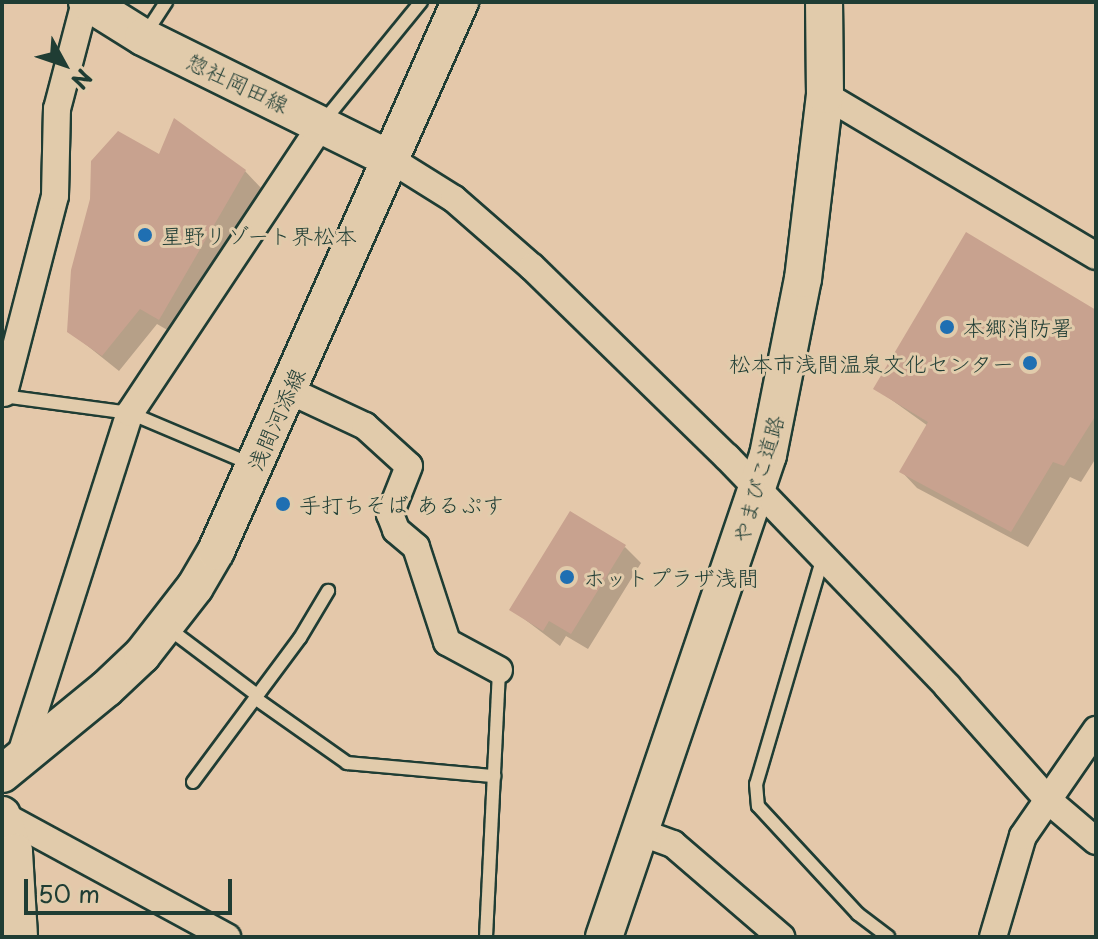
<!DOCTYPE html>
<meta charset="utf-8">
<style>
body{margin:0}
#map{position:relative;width:1098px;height:939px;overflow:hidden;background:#e4c8aa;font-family:"Playpen Sans","Klee One",sans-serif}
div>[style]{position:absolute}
.shadow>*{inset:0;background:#0003}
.building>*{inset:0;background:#c8a28f}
.roads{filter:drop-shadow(2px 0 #1f3d34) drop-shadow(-2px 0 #1f3d34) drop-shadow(0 2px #1f3d34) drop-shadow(0 -2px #1f3d34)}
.lane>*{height:12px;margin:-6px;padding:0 6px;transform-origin:6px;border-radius:6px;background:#e1cbab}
.street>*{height:26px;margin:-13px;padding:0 13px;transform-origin:13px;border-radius:13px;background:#e1cbab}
.secondary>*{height:36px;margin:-18px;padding:0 18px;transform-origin:18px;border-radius:18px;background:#e1cbab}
.dots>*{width:22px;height:22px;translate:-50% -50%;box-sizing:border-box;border:4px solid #e1cbab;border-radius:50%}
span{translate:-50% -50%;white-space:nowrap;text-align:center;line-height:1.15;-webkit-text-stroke:6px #e1cbab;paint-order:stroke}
.street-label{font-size:22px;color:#1f3d34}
.poi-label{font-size:22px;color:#1f3d34}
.left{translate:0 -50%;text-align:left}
.right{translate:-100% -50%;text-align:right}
.frame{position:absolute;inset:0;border:4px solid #1f3d34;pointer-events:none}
.north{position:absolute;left:24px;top:24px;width:80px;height:80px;-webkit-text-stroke:6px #e1cbab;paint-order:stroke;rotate:130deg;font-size:22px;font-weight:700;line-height:32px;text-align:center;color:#1f3d34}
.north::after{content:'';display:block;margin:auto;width:28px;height:36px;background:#1f3d34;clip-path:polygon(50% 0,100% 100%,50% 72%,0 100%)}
.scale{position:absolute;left:24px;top:879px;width:208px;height:36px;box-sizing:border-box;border:4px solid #1f3d34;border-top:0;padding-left:10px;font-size:24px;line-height:28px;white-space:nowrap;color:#1f3d34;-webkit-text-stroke:6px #e1cbab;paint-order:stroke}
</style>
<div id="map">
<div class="shadow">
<i style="clip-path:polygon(160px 157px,245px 171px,261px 188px,176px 335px,157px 324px,119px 371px,69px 331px)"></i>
<i style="clip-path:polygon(1096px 312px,1096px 458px,1081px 482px,1070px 477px,1028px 547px,917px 488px,901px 471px,928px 426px,875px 388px)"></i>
<i style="clip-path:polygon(625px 547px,641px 563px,588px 649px,566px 636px,560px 646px,511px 609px)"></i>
</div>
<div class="building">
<i style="clip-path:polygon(174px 118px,246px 170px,159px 320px,140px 309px,102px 356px,67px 332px,71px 270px,90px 199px,91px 161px,118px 131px,159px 154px)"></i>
<i style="clip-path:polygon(966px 232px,1096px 310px,1096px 415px,1064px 466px,1053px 462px,1011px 532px,899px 472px,928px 422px,873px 389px)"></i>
<i style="clip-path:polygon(570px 511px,626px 545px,571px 634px,549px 621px,543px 631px,509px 610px)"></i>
</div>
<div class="roads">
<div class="lane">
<i style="left:146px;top:33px;width:37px;rotate:-57deg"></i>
<i style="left:323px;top:122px;width:155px;rotate:-50.8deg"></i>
<i style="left:3px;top:396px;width:128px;rotate:7.6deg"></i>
<i style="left:130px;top:413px;width:131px;rotate:22.9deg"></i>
<i style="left:823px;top:557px;width:237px;rotate:106.4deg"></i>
<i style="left:756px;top:784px;width:22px;rotate:85deg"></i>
<i style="left:758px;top:806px;width:147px;rotate:47.2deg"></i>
<i style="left:858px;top:914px;width:38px;rotate:37deg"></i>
<i style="left:168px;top:628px;width:111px;rotate:37deg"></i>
<i style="left:255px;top:698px;width:113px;rotate:35.2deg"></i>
<i style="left:347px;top:763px;width:148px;rotate:5.1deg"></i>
<i style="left:193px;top:782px;width:179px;rotate:-53.4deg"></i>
<i style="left:300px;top:638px;width:55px;rotate:-59.2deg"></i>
<i style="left:486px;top:937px;width:267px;rotate:-87.2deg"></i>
</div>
<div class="street">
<i style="left:825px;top:95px;width:315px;rotate:30.7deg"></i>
<i style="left:390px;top:159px;width:75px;rotate:32deg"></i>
<i style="left:454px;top:199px;width:103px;rotate:41.1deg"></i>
<i style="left:532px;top:267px;width:272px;rotate:44.3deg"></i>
<i style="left:727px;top:457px;width:318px;rotate:46.1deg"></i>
<i style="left:947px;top:686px;width:154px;rotate:48.4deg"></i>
<i style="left:1049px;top:801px;width:62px;rotate:40.4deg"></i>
<i style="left:288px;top:390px;width:85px;rotate:25.1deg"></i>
<i style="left:365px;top:426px;width:59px;rotate:42.3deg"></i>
<i style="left:409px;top:466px;width:52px;rotate:111.6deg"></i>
<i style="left:390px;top:514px;width:17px;rotate:69deg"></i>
<i style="left:396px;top:530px;width:26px;rotate:40deg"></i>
<i style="left:416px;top:547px;width:100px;rotate:71.9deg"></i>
<i style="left:447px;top:642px;width:59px;rotate:28.3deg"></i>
<i style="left:4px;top:393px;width:203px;rotate:-75.5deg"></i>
<i style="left:55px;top:196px;width:87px;rotate:-88.7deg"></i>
<i style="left:57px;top:109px;width:111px;rotate:-75.3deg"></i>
<i style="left:19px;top:760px;width:364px;rotate:-72.3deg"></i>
<i style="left:130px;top:413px;width:349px;rotate:-56.4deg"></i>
<i style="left:4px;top:816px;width:254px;rotate:28.5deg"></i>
<i style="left:640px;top:832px;width:35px;rotate:20deg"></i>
<i style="left:673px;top:844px;width:143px;rotate:40.7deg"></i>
<i style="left:993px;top:937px;width:105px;rotate:-73.5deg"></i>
<i style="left:1023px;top:836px;width:129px;rotate:-55.4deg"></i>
</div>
<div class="secondary">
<i style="left:87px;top:2px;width:66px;rotate:32deg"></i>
<i style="left:143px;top:37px;width:275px;rotate:26.3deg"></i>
<i style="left:2px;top:774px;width:134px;rotate:-39.3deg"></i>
<i style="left:106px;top:689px;width:50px;rotate:-43.4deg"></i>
<i style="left:142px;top:655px;width:86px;rotate:-52.1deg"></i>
<i style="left:195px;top:587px;width:42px;rotate:-59.7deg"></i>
<i style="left:216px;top:551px;width:601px;rotate:-66.04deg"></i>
<i style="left:2px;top:815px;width:39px;rotate:72deg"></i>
<i style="left:14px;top:852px;width:85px;rotate:86.6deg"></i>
<i style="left:604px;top:937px;width:509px;rotate:-71.21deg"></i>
<i style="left:768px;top:455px;width:179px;rotate:-78.8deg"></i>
<i style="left:803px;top:279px;width:185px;rotate:-83.2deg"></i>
<i style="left:825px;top:95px;width:93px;rotate:-90.6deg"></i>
</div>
</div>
<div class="dots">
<i style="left:145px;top:235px;background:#1f6fb2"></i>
<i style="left:947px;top:327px;background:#1f6fb2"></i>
<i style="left:1030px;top:363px;background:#1f6fb2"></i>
<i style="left:283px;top:504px;background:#1f6fb2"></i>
<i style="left:567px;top:577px;background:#1f6fb2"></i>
</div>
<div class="street-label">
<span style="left:238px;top:82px;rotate:25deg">惣社岡田線</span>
<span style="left:275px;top:419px;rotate:-66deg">浅間河添線</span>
<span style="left:757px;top:479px;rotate:-74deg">やまびこ道路</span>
</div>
<div class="poi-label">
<span class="left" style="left:161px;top:235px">星野リゾート界松本</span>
<span class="left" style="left:963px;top:327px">本郷消防署</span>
<span class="right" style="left:1014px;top:363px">松本市浅間温泉文化センター</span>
<span class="left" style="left:299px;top:504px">手打ちそば あるぷす</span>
<span class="left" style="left:583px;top:577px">ホットプラザ浅間</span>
</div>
<div class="frame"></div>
<div class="north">N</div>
<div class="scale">50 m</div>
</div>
